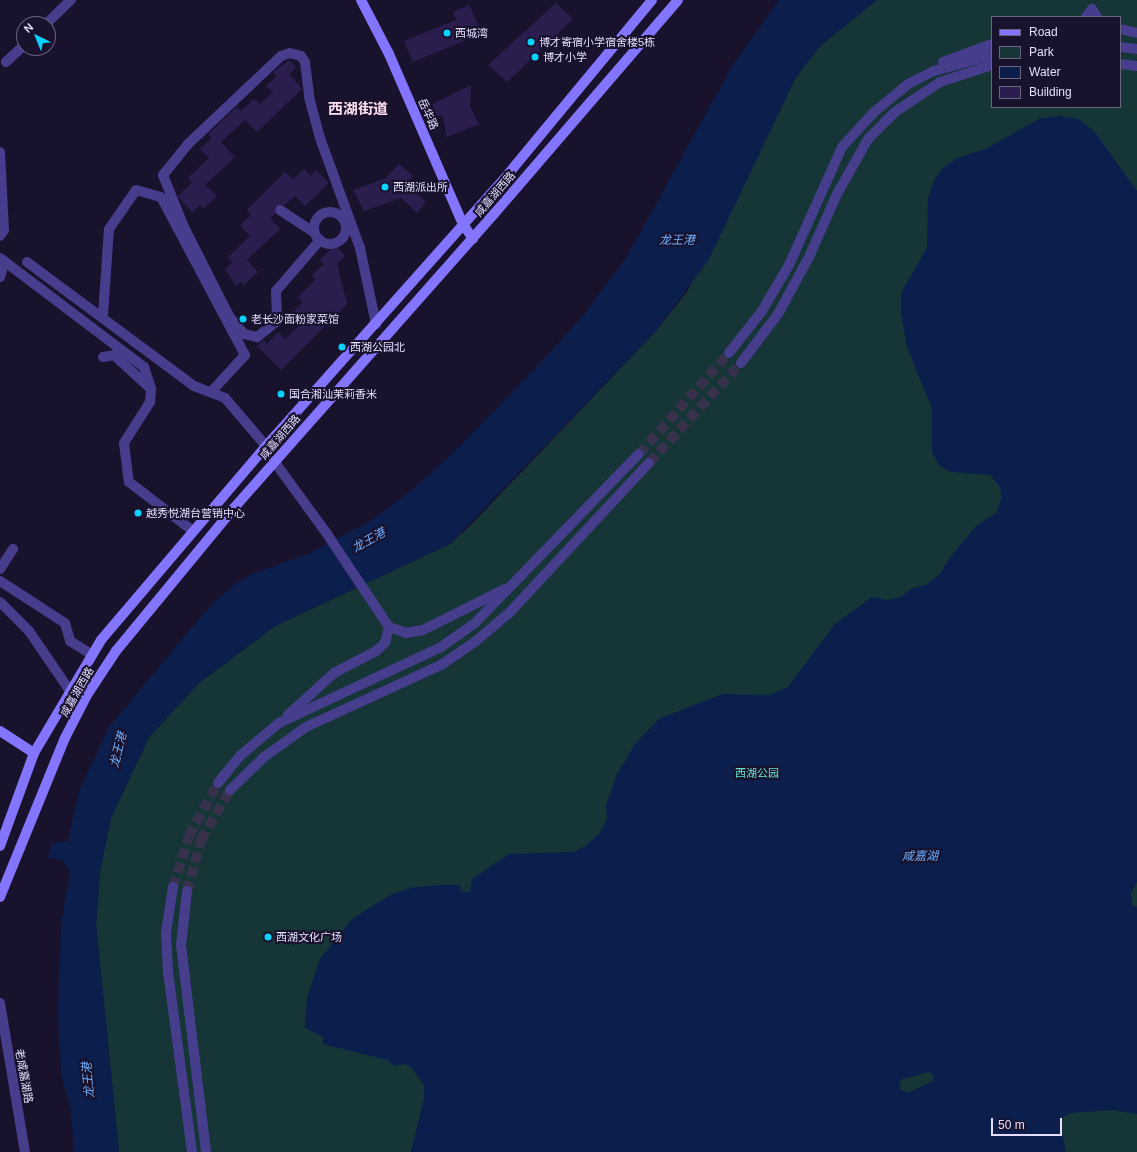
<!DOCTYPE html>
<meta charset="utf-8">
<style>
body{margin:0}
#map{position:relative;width:1137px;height:1152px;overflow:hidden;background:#19122d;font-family:Helvetica,"Noto Sans SC",sans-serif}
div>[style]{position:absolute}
.green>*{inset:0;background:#153537}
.water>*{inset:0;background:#0b1e4c}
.building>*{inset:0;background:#2b1e4e}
.street-tunnel>*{height:10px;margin-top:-5px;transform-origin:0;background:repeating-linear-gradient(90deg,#37314c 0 10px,transparent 0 15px)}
.street>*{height:10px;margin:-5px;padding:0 5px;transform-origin:5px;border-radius:5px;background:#463d8c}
.street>.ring{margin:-5px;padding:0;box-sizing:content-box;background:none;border:10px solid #463d8c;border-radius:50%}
.secondary>*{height:10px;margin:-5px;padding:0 5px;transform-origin:5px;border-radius:5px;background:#8475ff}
.dots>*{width:11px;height:11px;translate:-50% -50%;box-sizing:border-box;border:2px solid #19122d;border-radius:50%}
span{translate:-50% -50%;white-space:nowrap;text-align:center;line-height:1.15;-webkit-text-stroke:4px #19122d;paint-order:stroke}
.poi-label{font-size:11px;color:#e4deff}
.left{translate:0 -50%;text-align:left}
.street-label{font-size:11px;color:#e4deff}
.park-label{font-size:11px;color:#67e2cd}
.water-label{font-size:12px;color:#6cafff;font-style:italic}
.district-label{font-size:15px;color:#ffe0f1;font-weight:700}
.legend{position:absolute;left:991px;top:16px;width:130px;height:92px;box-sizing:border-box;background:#19122d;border:1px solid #6a6481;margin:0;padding:5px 7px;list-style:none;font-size:12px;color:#e4deff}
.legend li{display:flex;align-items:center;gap:8px;height:20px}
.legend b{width:20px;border:1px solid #6a6481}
.north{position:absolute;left:16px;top:16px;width:40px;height:40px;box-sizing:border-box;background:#19122d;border:1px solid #6a6481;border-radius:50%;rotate:317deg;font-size:11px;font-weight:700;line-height:16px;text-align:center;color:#e4deff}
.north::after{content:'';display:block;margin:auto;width:14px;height:18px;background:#0ad2ff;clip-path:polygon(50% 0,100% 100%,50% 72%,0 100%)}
.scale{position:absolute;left:991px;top:1118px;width:71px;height:18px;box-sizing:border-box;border:2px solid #e4deff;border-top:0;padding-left:5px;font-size:12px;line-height:14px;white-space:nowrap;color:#e4deff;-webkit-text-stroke:3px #19122d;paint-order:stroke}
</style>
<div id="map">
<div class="green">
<i style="clip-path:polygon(evenodd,877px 0,1137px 0,1137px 1152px,119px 1152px,96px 924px,100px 871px,111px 818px,149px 737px,199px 683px,275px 626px,450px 544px,471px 525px,655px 332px,687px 292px,796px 77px,820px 46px,877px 0,992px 17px,1120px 17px,1120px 107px,992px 107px,992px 17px)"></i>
</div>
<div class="water">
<i style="clip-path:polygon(779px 0,877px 0,820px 46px,796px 77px,709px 259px,655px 332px,450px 544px,275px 626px,199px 683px,149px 737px,111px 818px,100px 871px,96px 924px,119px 1152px,74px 1152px,71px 1112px,61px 1073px,58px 1011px,61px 925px,70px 871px,62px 860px,48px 858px,52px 843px,68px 841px,79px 791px,109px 727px,210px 606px,232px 586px,252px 574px,310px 553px,370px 521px,412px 490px,459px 447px,543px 360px,582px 317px,626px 258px,734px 63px)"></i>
<i style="clip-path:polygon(evenodd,1060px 116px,1078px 119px,1095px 132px,1137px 191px,1137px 882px,1131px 893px,1132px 905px,1137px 907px,1137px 1114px,1113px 1110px,1070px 1113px,1059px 1120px,1066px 1152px,411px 1152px,424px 1098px,424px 1086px,411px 1067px,404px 1064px,395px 1066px,387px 1060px,323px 1044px,323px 1037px,305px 1028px,307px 998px,320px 959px,352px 919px,392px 894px,414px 887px,442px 885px,460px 885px,461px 891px,470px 892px,472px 879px,509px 854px,572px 852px,584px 847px,600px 833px,607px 819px,606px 805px,616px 776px,635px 744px,660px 718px,723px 694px,769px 695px,788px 687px,835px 624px,872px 597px,887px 600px,899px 598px,913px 588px,926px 585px,941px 573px,948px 560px,976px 526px,996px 513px,1002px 497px,1000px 487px,990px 475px,951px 472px,940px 466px,932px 453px,932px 408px,907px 347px,901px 313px,901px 293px,927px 248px,928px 199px,934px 180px,943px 168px,957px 158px,985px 149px,1039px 119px,1060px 116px,929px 1072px,933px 1075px,933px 1081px,908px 1093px,900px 1089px,899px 1083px,903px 1079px,929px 1072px)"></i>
</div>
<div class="building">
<i style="clip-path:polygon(556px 3px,573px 19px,507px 82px,488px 65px)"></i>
<i style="clip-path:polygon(469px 5px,479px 26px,464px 41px,413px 62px,404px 41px,456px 20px,453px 12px)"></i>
<i style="clip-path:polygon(289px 60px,296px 67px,289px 74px,302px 89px,257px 132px,245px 120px,221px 142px,235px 157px,205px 185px,217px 196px,203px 209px,200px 205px,192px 213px,178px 196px,192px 183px,188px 178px,209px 158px,200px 149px,212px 138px,208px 134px,237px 107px,241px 111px,254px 99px,260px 104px,273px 92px,266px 86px,277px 76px,273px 72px)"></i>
<i style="clip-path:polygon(471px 85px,470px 107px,479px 124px,447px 137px,442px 114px,436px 117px,432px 104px)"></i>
<i style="clip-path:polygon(399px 164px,413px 176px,406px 184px,426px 202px,417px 213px,401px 198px,364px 211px,353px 190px,386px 178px)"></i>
<i style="clip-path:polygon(304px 169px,311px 176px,316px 170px,329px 183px,305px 206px,295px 196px,285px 205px,275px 206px,275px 214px,270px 218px,280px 229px,247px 260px,258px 272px,244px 285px,241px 282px,236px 286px,225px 269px,232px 262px,228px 257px,250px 236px,240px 225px,251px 215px,247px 210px,285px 172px,293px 179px)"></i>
<i style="clip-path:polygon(335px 245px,345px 256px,337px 264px,347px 304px,281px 370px,257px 346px,264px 340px,267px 344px,278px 332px,285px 339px,302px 323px,292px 313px,303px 302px,298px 297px,316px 279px,312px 275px,324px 264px,320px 260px)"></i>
</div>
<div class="street-tunnel">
<i style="left:639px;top:454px;width:135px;rotate:-48.3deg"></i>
<i style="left:649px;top:463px;width:136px;rotate:-47.4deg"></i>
<i style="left:173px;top:887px;width:53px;rotate:-72.6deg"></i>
<i style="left:189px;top:836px;width:60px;rotate:-61.3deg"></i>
<i style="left:187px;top:891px;width:53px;rotate:-74.6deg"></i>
<i style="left:201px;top:840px;width:58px;rotate:-59.9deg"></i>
</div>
<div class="street">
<i style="left:1086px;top:17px;width:10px;rotate:-53deg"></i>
<i style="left:1092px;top:9px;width:9px;rotate:58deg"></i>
<i style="left:46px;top:24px;width:35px;rotate:-44deg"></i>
<i style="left:1120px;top:29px;width:17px;rotate:13deg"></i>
<i style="left:1120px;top:47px;width:17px;rotate:7deg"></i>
<i style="left:6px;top:62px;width:25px;rotate:-43deg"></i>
<i style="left:943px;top:62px;width:52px;rotate:-20.2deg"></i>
<i style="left:1120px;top:64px;width:17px;rotate:7deg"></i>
<i style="left:0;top:152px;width:78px;rotate:87.1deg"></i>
<i style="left:4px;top:230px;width:7px;rotate:124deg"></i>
<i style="left:280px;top:210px;width:42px;rotate:33.3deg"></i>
<i class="ring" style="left:314px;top:212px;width:22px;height:22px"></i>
<i style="left:320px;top:240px;width:67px;rotate:130.8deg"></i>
<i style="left:276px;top:291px;width:30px;rotate:88deg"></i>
<i style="left:277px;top:321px;width:26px;rotate:141deg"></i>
<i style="left:257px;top:337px;width:13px;rotate:-167deg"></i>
<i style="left:244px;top:334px;width:23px;rotate:-130deg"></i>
<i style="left:229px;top:316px;width:100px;rotate:-116.8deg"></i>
<i style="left:184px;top:227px;width:56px;rotate:-112deg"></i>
<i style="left:163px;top:175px;width:38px;rotate:-51deg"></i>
<i style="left:187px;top:145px;width:129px;rotate:-43.4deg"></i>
<i style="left:281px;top:56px;width:9px;rotate:-18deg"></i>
<i style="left:290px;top:53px;width:11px;rotate:15deg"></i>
<i style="left:301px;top:56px;width:7px;rotate:56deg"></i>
<i style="left:305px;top:62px;width:35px;rotate:83deg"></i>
<i style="left:309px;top:97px;width:42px;rotate:75deg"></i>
<i style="left:320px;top:138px;width:117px;rotate:70deg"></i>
<i style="left:360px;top:248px;width:78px;rotate:78.1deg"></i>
<i style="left:0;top:258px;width:181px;rotate:37.1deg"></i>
<i style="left:144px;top:367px;width:23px;rotate:72deg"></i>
<i style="left:151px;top:389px;width:13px;rotate:94deg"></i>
<i style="left:150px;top:402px;width:49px;rotate:122.4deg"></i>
<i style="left:124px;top:443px;width:39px;rotate:83deg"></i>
<i style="left:129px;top:482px;width:81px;rotate:37.4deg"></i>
<i style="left:27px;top:262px;width:208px;rotate:36.6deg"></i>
<i style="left:194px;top:386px;width:33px;rotate:21deg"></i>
<i style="left:225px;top:398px;width:63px;rotate:49.5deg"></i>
<i style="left:0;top:277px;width:15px;rotate:-74deg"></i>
<i style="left:103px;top:316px;width:87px;rotate:-86.1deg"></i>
<i style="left:109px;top:229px;width:47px;rotate:-55.3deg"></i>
<i style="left:136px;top:190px;width:26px;rotate:16deg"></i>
<i style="left:161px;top:197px;width:179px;rotate:62deg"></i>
<i style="left:245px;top:355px;width:50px;rotate:132.6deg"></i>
<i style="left:729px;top:353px;width:53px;rotate:-51.8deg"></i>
<i style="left:762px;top:311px;width:53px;rotate:-59.6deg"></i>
<i style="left:789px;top:265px;width:129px;rotate:-65.8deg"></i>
<i style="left:842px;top:147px;width:46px;rotate:-47.6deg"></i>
<i style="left:873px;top:113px;width:45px;rotate:-39.6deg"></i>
<i style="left:908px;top:84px;width:29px;rotate:-27deg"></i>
<i style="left:934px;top:71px;width:60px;rotate:-15.4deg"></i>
<i style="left:103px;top:357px;width:11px;rotate:-10deg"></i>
<i style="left:114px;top:355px;width:50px;rotate:42.6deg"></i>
<i style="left:741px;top:363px;width:61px;rotate:-52.9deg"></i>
<i style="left:778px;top:314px;width:65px;rotate:-61.5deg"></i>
<i style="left:809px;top:257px;width:69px;rotate:-66deg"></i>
<i style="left:837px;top:194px;width:63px;rotate:-60.6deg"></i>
<i style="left:868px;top:139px;width:38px;rotate:-45deg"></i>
<i style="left:895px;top:112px;width:54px;rotate:-33.7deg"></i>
<i style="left:940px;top:82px;width:55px;rotate:-18.1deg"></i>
<i style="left:274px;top:461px;width:90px;rotate:54deg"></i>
<i style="left:327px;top:534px;width:112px;rotate:56.3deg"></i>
<i style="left:389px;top:627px;width:18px;rotate:19deg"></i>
<i style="left:406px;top:633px;width:17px;rotate:-10deg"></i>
<i style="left:423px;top:630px;width:92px;rotate:-26.6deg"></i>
<i style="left:0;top:569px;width:24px;rotate:-57deg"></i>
<i style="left:0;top:581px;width:77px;rotate:32.9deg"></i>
<i style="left:65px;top:623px;width:19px;rotate:74deg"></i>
<i style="left:70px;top:641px;width:26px;rotate:32deg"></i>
<i style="left:0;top:602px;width:41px;rotate:45deg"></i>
<i style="left:29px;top:631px;width:73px;rotate:55.7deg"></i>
<i style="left:288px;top:715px;width:62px;rotate:-42.4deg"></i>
<i style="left:334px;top:673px;width:47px;rotate:-27.6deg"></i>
<i style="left:376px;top:651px;width:12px;rotate:-42deg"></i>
<i style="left:385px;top:643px;width:16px;rotate:-76deg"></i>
<i style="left:218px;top:783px;width:36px;rotate:-51deg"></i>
<i style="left:241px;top:755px;width:50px;rotate:-40.1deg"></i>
<i style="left:279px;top:723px;width:179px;rotate:-25.1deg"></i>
<i style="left:441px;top:647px;width:42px;rotate:-35.2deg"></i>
<i style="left:475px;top:623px;width:235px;rotate:-45.9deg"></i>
<i style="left:230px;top:790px;width:47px;rotate:-44.1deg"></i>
<i style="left:264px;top:757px;width:52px;rotate:-35.5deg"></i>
<i style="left:306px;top:727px;width:149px;rotate:-24.7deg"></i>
<i style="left:441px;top:665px;width:42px;rotate:-34.4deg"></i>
<i style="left:476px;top:641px;width:43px;rotate:-40.3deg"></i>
<i style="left:509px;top:613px;width:205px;rotate:-47deg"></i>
<i style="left:173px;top:887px;width:46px;rotate:98.8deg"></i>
<i style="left:166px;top:932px;width:40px;rotate:87.1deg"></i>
<i style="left:168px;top:972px;width:182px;rotate:82.4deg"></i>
<i style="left:187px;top:891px;width:54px;rotate:96.3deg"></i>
<i style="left:181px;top:945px;width:209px;rotate:83.1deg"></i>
<i style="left:0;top:1003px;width:151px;rotate:80.5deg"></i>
</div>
<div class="secondary">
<i style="left:361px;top:0;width:61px;rotate:62.6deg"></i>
<i style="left:389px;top:54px;width:185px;rotate:66.5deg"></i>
<i style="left:463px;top:224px;width:18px;rotate:56deg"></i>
<i style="left:0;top:731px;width:40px;rotate:32.9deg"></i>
<i style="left:0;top:846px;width:99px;rotate:-69.9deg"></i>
<i style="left:34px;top:753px;width:131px;rotate:-59.3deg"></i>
<i style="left:101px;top:640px;width:255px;rotate:-49.6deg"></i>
<i style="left:266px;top:446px;width:365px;rotate:-48.3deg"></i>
<i style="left:509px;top:173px;width:224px;rotate:-50.4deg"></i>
<i style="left:0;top:897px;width:172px;rotate:-67.8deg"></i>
<i style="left:65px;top:738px;width:48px;rotate:-62.9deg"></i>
<i style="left:87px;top:695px;width:53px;rotate:-56.6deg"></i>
<i style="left:116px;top:651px;width:184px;rotate:-50.5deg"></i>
<i style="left:233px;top:509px;width:394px;rotate:-48.5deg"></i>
<i style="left:494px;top:214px;width:282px;rotate:-49.3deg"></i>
</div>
<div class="dots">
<i style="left:447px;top:33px;background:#0ad2ff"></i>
<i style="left:531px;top:42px;background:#0ad2ff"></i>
<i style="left:535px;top:57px;background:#0ad2ff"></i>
<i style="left:385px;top:187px;background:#0ad2ff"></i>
<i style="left:243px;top:319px;background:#0ad2ff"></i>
<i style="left:342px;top:347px;background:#0ad2ff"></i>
<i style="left:281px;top:394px;background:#0ad2ff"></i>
<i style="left:138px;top:513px;background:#0ad2ff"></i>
<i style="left:268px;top:937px;background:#0ad2ff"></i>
</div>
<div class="poi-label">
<span class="left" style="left:455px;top:33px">西城湾</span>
<span class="left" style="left:539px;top:42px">博才寄宿小学宿舍楼5栋</span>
<span class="left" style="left:543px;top:57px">博才小学</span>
<span class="left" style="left:393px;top:187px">西湖派出所</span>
<span class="left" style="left:251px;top:319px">老长沙面粉家菜馆</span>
<span class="left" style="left:350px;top:347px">西湖公园北</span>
<span class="left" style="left:289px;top:394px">国合湘汕茉莉香米</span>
<span class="left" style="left:146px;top:513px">越秀悦湖台营销中心</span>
<span class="left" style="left:276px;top:937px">西湖文化广场</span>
</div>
<div class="street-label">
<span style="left:428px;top:114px;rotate:66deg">岳华路</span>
<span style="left:495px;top:194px;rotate:-49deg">咸嘉湖西路</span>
<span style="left:280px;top:437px;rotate:-49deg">咸嘉湖西路</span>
<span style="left:77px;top:692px;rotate:-60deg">咸嘉湖西路</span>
<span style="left:24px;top:1076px;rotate:80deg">老咸嘉湖路</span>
</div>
<div class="park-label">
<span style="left:757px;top:773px">西湖公园</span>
</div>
<div class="water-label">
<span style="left:677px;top:241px">龙王港</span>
<span style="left:369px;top:541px;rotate:-29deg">龙王港</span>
<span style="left:119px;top:750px;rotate:-76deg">龙王港</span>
<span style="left:920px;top:857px">咸嘉湖</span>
<span style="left:89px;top:1080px;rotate:-95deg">龙王港</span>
</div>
<div class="district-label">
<span style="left:358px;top:109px">西湖街道</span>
</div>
<ul class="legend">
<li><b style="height:5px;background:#8475ff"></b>Road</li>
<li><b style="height:11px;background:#153537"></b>Park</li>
<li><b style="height:11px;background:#0b1e4c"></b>Water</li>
<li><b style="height:11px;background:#2b1e4e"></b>Building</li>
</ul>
<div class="north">N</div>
<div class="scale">50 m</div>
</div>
